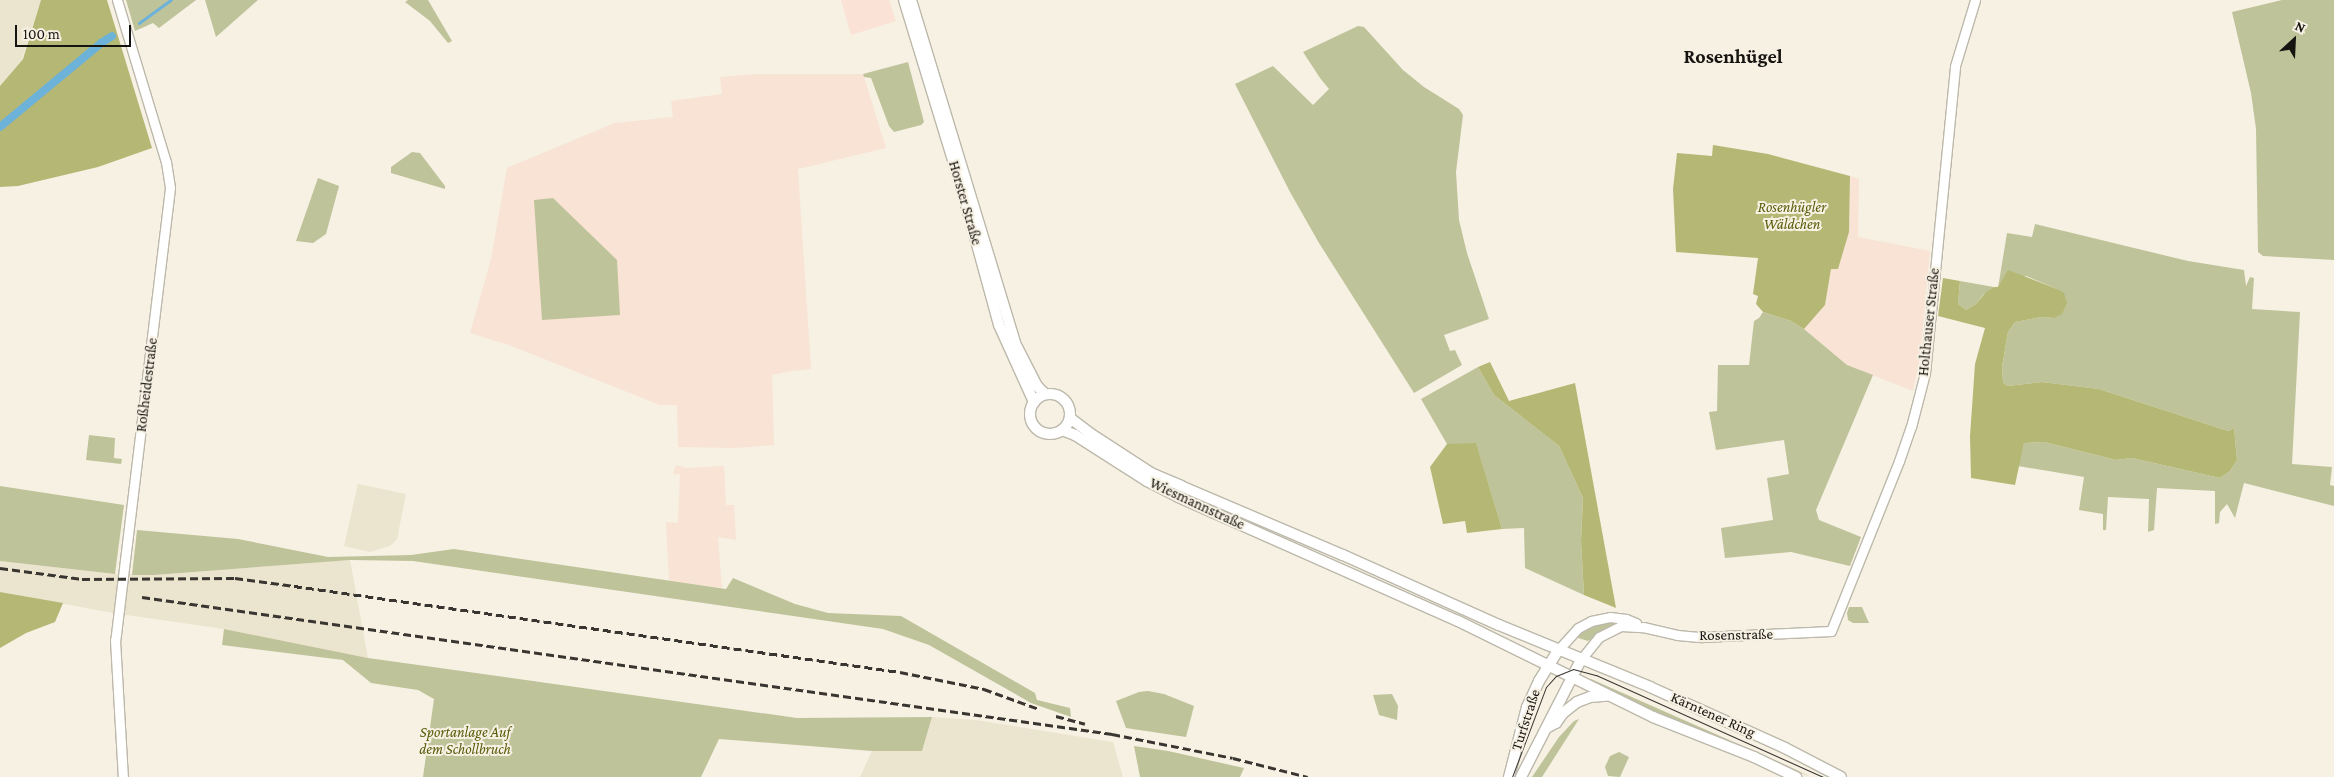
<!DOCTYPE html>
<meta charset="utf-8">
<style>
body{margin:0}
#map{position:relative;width:2334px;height:777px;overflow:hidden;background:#f6f1e3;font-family:"Crimson Pro",serif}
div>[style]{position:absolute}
.commercial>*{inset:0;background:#fae2d7}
.built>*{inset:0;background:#ebe4cf}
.education>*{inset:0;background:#f8e3d5}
.green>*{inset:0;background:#bfc39a}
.forest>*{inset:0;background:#b4b874}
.stream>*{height:2.5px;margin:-1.25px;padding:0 1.25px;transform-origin:1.25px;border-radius:1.25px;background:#6db2d9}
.canal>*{height:8px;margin:-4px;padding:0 4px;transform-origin:4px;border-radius:4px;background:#6db2d9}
.roads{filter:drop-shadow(1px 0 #bcb8aa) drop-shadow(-1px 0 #bcb8aa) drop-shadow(0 1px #bcb8aa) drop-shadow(0 -1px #bcb8aa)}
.tertiary>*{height:9px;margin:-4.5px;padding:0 4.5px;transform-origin:4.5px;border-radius:4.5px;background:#fff}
.secondary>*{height:10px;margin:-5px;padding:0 5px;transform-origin:5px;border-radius:5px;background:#fff}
.secondary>.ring{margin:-5px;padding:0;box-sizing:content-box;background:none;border:10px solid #fff;border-radius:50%}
.tram>*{height:1px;margin:-0.5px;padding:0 0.5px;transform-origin:0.5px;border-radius:0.5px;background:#393631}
.rail>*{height:2.5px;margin-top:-1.25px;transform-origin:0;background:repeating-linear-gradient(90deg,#393631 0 8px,transparent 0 12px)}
span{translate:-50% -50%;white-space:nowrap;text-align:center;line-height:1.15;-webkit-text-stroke:4px #f6f1e3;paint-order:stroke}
.street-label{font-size:15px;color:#161410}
.park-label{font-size:15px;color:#595b0a;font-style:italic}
.district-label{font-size:20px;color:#161410;font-weight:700}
.north{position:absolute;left:2269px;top:15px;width:50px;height:50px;-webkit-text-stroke:4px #f6f1e3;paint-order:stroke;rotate:25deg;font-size:14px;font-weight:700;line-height:20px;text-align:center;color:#161410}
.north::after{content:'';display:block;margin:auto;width:18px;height:22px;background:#161410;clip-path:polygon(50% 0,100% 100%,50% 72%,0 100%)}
.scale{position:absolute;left:15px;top:25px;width:116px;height:22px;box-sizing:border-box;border:2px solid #161410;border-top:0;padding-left:6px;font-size:15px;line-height:18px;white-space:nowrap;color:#161410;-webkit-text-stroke:4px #f6f1e3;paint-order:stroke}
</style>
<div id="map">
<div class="commercial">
<i style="clip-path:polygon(841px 0,889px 0,896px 21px,851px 35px)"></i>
</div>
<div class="built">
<i style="clip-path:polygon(0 0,41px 0,22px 59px,0 86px)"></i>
<i style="clip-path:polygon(358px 484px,406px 494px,397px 539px,390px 546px,370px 552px,344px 546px)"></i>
<i style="clip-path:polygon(350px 560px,368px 658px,224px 629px,113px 613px,0 592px,0 561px,115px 574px,154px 575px)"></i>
<i style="clip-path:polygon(932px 717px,976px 720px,1113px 742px,1123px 777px,860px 777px,872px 751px,922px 751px)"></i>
</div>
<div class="education">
<i style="clip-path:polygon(756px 74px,863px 74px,886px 148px,798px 169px,811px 369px,791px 371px,772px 375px,774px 445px,735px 448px,678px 447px,677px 405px,660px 405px,509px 345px,470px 333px,491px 259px,507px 168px,615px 123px,673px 117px,671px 101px,722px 94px,720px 77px)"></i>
<i style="clip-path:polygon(1850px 176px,1859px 179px,1858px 237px,1930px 251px,1920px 357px,1913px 391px,1847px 365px,1804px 329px,1825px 305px,1831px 268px,1849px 232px)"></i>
<i style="clip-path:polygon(676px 465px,687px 468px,724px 466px,726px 505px,734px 505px,736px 540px,718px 537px,722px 588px,669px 581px,666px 522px,678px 523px,680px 474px,673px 474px)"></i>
</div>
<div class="green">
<i style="clip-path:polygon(126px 0,196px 0,159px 28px,153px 23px,135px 31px)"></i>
<i style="clip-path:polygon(205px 0,258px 0,216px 37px)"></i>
<i style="clip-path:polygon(408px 0,428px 0,452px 41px,448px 43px,430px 21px,405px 2px)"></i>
<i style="clip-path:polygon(2282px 0,2334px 0,2334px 260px,2263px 256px,2258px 252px,2256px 129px,2251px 93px,2232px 12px)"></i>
<i style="clip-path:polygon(1358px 26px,1364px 27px,1403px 70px,1424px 87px,1459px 109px,1463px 115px,1456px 172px,1459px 220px,1467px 253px,1489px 319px,1444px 335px,1450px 351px,1455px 350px,1462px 365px,1414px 393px,1319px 243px,1290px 192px,1235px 84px,1273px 66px,1313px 105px,1329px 89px,1320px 78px,1303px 52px)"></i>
<i style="clip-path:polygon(908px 62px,924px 122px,921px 125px,894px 132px,889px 126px,871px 78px,864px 77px,863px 74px)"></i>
<i style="clip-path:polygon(412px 152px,420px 153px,445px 186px,445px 189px,391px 173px,391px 167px)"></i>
<i style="clip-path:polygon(318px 178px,339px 186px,326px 234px,313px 243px,296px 241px)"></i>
<i style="clip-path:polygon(553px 198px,617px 260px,620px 315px,542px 320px,534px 200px)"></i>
<i style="clip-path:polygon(2035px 224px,2188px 261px,2244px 270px,2246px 286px,2250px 277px,2254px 278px,2252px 309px,2300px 312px,2292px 464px,2332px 467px,2330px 485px,2334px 486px,2334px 506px,2244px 483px,2235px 518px,2227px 504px,2220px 512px,2219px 523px,2215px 524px,2215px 491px,2157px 488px,2154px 530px,2148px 532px,2149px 499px,2108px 497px,2106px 530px,2103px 530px,2103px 514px,2079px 510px,2084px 477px,2018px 466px,2024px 443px,2044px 442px,2116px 460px,2132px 458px,2220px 478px,2230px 471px,2237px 460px,2234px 428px,2228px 431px,2099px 389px,2042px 382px,2007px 386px,2003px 382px,2002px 367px,2008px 332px,2015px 322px,2042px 317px,2054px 318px,2057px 289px,2026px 276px,1998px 288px,2007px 233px,2032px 237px)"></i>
<i style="clip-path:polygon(1960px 281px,1994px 287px,1983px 295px,1976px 304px,1966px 310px,1958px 304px)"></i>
<i style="clip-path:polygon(1763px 312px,1791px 321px,1804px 329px,1847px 365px,1873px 375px,1816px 510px,1819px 520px,1861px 537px,1850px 566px,1791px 552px,1725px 558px,1721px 528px,1773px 520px,1767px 478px,1789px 474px,1784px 440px,1716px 450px,1709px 412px,1717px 411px,1718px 365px,1749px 365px,1754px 321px,1759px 318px)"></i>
<i style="clip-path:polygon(1478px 367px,1494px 395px,1559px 446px,1583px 498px,1581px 541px,1584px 595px,1525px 568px,1524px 528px,1502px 529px,1476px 444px,1447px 444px,1421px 399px)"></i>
<i style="clip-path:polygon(89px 435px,115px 438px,114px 458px,122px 459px,121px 464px,86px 460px)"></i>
<i style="clip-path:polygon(0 486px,124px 505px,115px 574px,0 561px)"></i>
<i style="clip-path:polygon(137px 530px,238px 539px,328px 557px,411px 555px,454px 549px,726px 589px,733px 578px,795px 604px,828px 613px,901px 616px,1035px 693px,1037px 700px,1070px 708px,1071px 717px,1031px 703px,929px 645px,883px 629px,413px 561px,350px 560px,154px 575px,132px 575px)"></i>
<i style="clip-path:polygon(1849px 607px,1862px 607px,1869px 623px,1853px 623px,1848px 620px,1847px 613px)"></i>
<i style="clip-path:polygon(1607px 620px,1619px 621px,1588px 641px,1575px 637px,1591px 625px)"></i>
<i style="clip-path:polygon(224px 629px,368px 658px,797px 718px,932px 717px,922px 751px,872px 751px,719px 739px,701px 777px,423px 777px,434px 699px,418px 690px,371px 683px,343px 660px,222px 645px)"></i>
<i style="clip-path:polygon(1591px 679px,1788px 766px,1811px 777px,1646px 709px,1590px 682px)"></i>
<i style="clip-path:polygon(1148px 691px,1164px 694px,1194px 706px,1186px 737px,1126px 728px,1116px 701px,1139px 692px)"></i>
<i style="clip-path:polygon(1392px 694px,1398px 706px,1397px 720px,1379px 715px,1373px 695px)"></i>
<i style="clip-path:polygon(1579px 719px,1542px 777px,1532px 777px,1559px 737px,1574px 721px)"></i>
<i style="clip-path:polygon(1134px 746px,1168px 751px,1244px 768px,1240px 777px,1140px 777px)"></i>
<i style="clip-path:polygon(1619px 752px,1629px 757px,1620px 777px,1608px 776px,1605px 767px,1610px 756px)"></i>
</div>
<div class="forest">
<i style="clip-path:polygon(41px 0,107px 0,152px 148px,98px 167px,18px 186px,0 187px,0 86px,23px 59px)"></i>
<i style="clip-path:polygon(1713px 145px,1768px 154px,1850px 176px,1849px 232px,1838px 269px,1831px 269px,1825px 305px,1804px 329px,1791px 321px,1763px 312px,1756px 304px,1758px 296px,1753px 294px,1758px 258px,1676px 252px,1673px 189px,1677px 153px,1712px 156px)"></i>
<i style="clip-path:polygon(2008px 270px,2057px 289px,2064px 293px,2067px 303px,2062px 314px,2054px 318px,2042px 317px,2015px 322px,2008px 332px,2002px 367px,2003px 382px,2007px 386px,2042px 382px,2099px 389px,2228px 431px,2234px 428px,2237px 460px,2230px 471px,2220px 478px,2132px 458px,2116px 460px,2044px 442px,2024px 443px,2015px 485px,1971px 478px,1970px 436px,1975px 364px,1985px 328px,1938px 316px,1943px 278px,1960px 281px,1958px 304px,1966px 310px,1976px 304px,1986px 292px,1994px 287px,1998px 287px)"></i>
<i style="clip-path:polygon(1490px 362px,1509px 401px,1575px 383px,1616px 608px,1584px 595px,1581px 541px,1583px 498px,1559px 446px,1494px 395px,1478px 367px)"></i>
<i style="clip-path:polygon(1476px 443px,1502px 529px,1467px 533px,1465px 521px,1443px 524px,1430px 467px,1447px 444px)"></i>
<i style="clip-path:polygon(0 592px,63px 603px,55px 622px,26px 633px,0 648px)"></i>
</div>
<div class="stream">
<i style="left:139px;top:23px;width:39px;rotate:-36deg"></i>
</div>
<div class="canal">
<i style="left:0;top:127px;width:131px;rotate:-39.7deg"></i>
<i style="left:101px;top:43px;width:13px;rotate:-32deg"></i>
</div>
<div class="roads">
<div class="tertiary">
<i style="left:117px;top:0;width:169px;rotate:73.2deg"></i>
<i style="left:166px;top:162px;width:26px;rotate:81deg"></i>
<i style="left:170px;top:188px;width:455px;rotate:96.9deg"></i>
<i style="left:115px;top:640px;width:137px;rotate:86.7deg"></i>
<i style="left:1559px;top:649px;width:28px;rotate:-48deg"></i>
<i style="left:1578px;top:628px;width:15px;rotate:-28deg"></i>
<i style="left:1591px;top:621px;width:19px;rotate:-12deg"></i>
<i style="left:1610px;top:617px;width:16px;rotate:7deg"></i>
<i style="left:1626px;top:619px;width:11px;rotate:22deg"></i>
<i style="left:1582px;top:658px;width:27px;rotate:-51deg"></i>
<i style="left:1599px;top:637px;width:25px;rotate:-27deg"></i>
<i style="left:1621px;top:626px;width:22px;rotate:3deg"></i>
<i style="left:1643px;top:627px;width:35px;rotate:13deg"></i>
<i style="left:1677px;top:635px;width:25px;rotate:5deg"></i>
<i style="left:1702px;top:637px;width:129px;rotate:-2.7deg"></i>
<i style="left:1831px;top:631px;width:183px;rotate:-68.2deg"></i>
<i style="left:1899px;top:461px;width:36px;rotate:-71deg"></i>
<i style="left:1911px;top:427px;width:56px;rotate:-75.5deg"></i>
<i style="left:1925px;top:373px;width:308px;rotate:-84.4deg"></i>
<i style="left:1955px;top:66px;width:69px;rotate:-73.1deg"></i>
</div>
<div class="secondary">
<i style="left:904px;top:0;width:195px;rotate:73deg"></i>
<i style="left:961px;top:186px;width:144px;rotate:74.7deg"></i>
<i style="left:999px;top:325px;width:85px;rotate:65.6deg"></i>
<i style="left:911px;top:0;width:358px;rotate:73.1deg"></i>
<i style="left:1015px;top:343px;width:48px;rotate:62.9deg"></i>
<i style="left:1037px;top:386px;width:11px;rotate:45deg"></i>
<i class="ring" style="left:1030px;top:394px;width:30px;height:30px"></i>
<i style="left:1070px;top:418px;width:26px;rotate:37deg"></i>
<i style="left:1091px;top:434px;width:72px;rotate:33deg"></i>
<i style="left:1151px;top:473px;width:33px;rotate:23deg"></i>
<i style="left:1181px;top:486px;width:176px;rotate:23.1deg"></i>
<i style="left:1343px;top:555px;width:171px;rotate:24.2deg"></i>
<i style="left:1499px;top:625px;width:163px;rotate:22.3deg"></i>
<i style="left:1650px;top:687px;width:148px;rotate:24.3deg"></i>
<i style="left:1785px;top:748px;width:63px;rotate:27.4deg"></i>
<i style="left:1062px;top:430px;width:14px;rotate:21deg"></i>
<i style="left:1075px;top:435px;width:85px;rotate:32.6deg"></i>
<i style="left:1147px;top:481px;width:35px;rotate:27deg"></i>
<i style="left:1178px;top:497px;width:306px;rotate:23.9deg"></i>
<i style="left:1458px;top:621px;width:217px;rotate:26.2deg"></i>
<i style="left:1653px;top:717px;width:109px;rotate:21.6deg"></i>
<i style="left:1754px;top:757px;width:47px;rotate:25.5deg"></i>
<i style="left:1548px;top:727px;width:9px;rotate:-27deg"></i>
<i style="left:1556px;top:723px;width:12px;rotate:-55deg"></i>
<i style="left:1563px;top:713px;width:18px;rotate:-38deg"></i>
<i style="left:1577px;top:702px;width:14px;rotate:-21deg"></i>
<i style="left:1590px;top:697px;width:16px;rotate:-4deg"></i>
<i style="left:1509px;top:777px;width:72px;rotate:-75.6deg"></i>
<i style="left:1527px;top:707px;width:29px;rotate:-65deg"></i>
<i style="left:1539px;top:681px;width:38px;rotate:-58deg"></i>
<i style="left:1521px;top:777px;width:134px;rotate:-62.9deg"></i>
</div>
</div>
<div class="tram">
<i style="left:1512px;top:777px;width:96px;rotate:-69.3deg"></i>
<i style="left:1546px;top:687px;width:15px;rotate:-48deg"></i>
<i style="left:1556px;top:676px;width:18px;rotate:-22deg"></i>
<i style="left:1573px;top:669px;width:24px;rotate:15deg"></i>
<i style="left:1596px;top:675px;width:249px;rotate:24.2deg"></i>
</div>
<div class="rail">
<i style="left:0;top:568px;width:83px;rotate:7.6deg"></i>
<i style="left:82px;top:579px;width:153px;rotate:-0.4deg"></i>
<i style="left:235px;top:578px;width:60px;rotate:7.7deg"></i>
<i style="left:294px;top:586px;width:612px;rotate:8.08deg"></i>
<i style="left:900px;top:672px;width:86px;rotate:11.4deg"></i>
<i style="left:984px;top:689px;width:59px;rotate:20deg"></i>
<i style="left:142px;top:597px;width:980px;rotate:8.04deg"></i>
<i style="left:1112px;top:734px;width:123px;rotate:11.2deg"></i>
<i style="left:1233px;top:758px;width:77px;rotate:14.2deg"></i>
<i style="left:1056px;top:716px;width:30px;rotate:15deg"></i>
</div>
<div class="street-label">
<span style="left:965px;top:203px;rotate:74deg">Horster Straße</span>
<span style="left:1929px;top:322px;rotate:-84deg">Holthauser Straße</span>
<span style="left:147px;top:385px;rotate:-83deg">Roßheidestraße</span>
<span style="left:1197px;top:504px;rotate:25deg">Wiesmannstraße</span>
<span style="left:1736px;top:635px;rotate:-1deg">Rosenstraße</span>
<span style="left:1713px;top:715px;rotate:24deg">Kärntener Ring</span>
<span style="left:1526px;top:720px;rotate:-72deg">Turfstraße</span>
</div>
<div class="park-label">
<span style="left:1792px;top:216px">Rosenhügler<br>Wäldchen</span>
<span style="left:465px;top:741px">Sportanlage Auf<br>dem Schollbruch</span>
</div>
<div class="district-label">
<span style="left:1733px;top:56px">Rosenhügel</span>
</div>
<div class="north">N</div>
<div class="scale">100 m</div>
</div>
